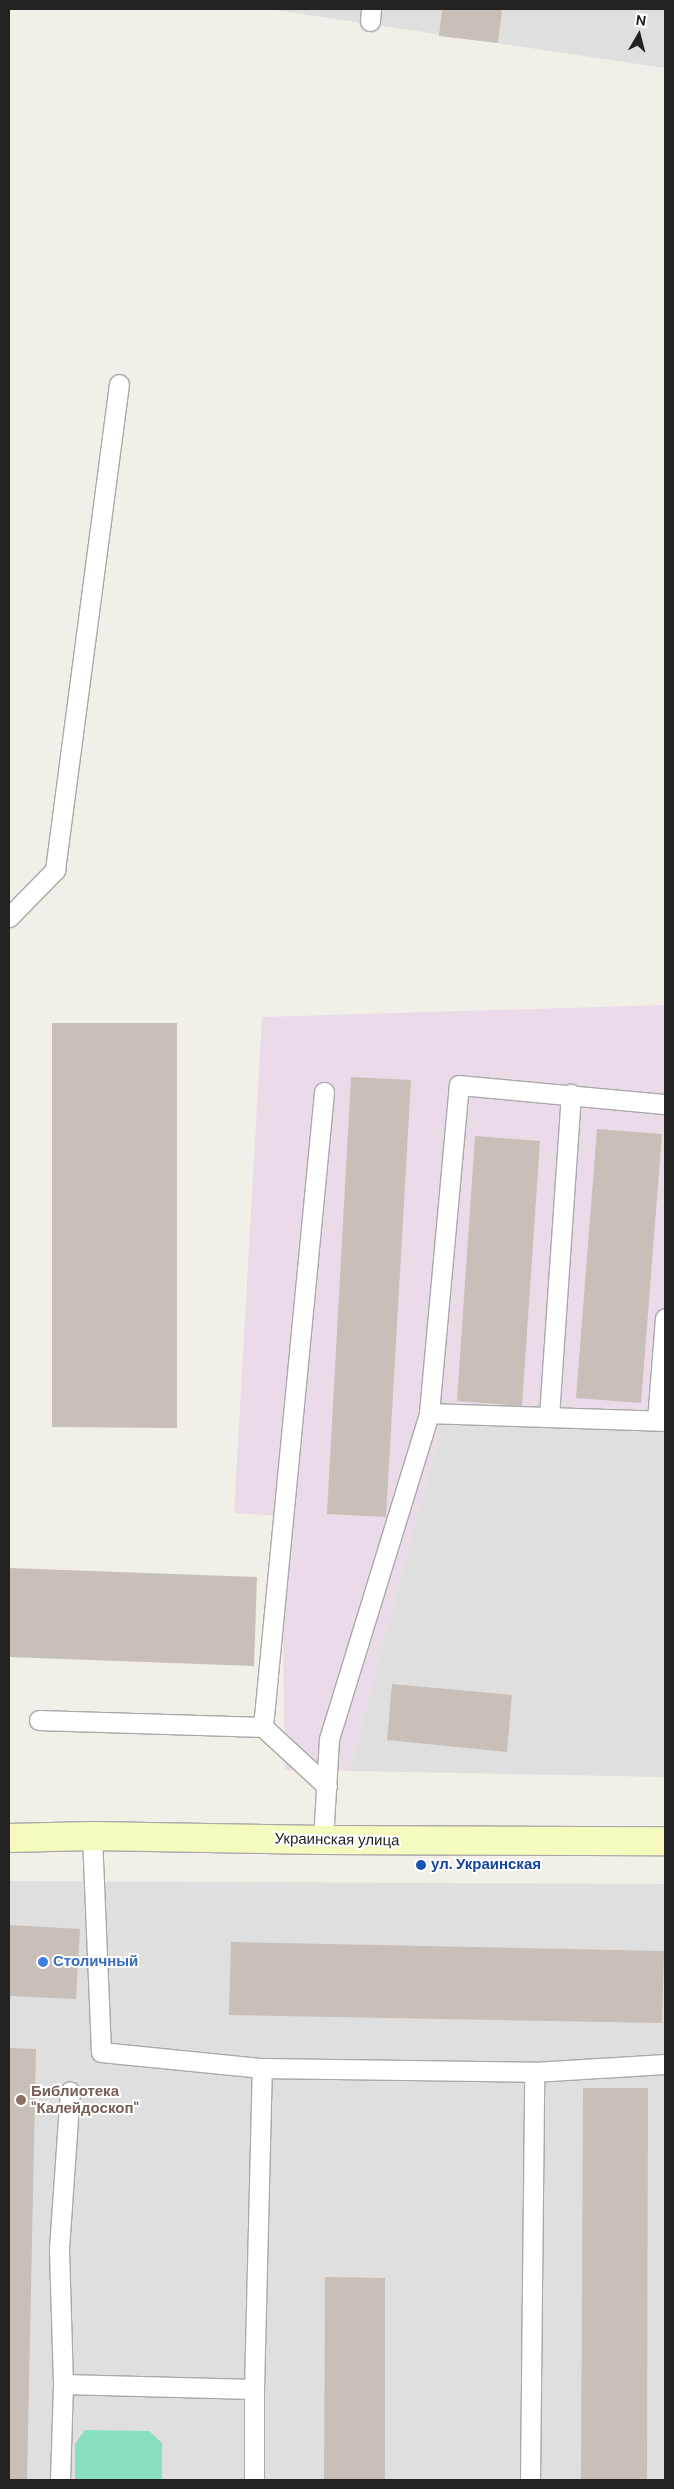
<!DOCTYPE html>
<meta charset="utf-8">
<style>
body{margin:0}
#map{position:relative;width:674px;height:2489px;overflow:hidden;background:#f2efe9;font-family:"DM Sans",sans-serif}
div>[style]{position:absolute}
.residential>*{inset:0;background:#e0dfdf}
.industrial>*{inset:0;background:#ebdbe8}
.pitch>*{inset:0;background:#88e0be}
.building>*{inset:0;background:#c7bfb8}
.roads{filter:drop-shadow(1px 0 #a9a9a9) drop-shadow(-1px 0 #a9a9a9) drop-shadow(0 1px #a9a9a9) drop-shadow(0 -1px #a9a9a9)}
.lane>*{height:19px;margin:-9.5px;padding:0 9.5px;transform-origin:9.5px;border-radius:9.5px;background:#fff}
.secondary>*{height:28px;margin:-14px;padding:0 14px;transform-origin:14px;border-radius:14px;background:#f7fabf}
.dots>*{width:14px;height:14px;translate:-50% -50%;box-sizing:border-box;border:2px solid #fff;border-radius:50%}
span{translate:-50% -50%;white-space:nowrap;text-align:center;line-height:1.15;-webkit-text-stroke:4px #fff;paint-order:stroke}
.street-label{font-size:15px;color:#222}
.transit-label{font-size:15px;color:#164399;font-weight:700}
.left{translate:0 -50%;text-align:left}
.shop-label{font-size:15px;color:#366cbe;font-weight:700}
.education-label{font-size:15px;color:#785e54;font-weight:700}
.frame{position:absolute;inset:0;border:10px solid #222;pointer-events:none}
.north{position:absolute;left:614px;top:10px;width:50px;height:50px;-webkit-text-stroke:4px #fff;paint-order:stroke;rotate:8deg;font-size:14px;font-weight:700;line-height:20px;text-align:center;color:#222}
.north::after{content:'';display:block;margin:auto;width:18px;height:22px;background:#222;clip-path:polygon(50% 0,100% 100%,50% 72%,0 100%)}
</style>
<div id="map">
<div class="residential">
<i style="clip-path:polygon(268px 9px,665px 9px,665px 68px)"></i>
<i style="clip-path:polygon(442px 1421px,665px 1433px,665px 1777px,349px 1771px)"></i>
<i style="clip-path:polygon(9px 1881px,665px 1884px,665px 2480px,9px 2480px)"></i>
</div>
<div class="industrial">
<i style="clip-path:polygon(665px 1005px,665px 1433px,442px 1421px,349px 1771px,285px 1770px,281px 1516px,234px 1513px,262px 1017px)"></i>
</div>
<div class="pitch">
<i style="clip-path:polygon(85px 2430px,149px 2431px,162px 2443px,162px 2480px,75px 2480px,75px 2444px)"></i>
</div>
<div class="building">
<i style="clip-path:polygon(442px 9px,502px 9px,498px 43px,439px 36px)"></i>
<i style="clip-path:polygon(52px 1023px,177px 1023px,177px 1428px,52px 1427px)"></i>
<i style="clip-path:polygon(351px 1077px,411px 1080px,386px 1517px,327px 1514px)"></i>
<i style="clip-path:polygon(597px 1129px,662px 1134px,641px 1403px,576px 1398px)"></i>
<i style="clip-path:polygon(475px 1136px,540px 1141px,522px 1406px,457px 1401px)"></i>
<i style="clip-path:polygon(9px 1568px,257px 1577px,254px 1666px,9px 1657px)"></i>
<i style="clip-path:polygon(392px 1684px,512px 1695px,507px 1752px,387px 1740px)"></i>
<i style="clip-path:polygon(9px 1925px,80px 1929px,76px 1999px,9px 1996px)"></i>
<i style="clip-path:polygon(231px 1942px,664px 1951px,662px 2023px,229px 2015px)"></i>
<i style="clip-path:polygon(9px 2048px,36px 2049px,27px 2480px,9px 2480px)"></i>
<i style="clip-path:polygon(583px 2088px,648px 2088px,647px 2480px,581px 2480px)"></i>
<i style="clip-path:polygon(325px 2277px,385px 2278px,385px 2480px,324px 2480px)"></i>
</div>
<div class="roads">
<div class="lane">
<i style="left:370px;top:21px;width:12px;rotate:-85deg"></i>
<i style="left:9px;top:917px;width:66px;rotate:-45.6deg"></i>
<i style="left:55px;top:870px;width:490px;rotate:-82.5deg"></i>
<i style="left:429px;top:1413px;width:329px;rotate:-84.8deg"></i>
<i style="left:459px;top:1085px;width:207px;rotate:5.3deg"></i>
<i style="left:549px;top:1416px;width:323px;rotate:-86.1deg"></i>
<i style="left:657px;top:1420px;width:102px;rotate:-85.5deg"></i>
<i style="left:39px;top:1720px;width:224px;rotate:1.8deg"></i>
<i style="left:263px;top:1727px;width:87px;rotate:42.7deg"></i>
<i style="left:263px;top:1727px;width:638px;rotate:-84.51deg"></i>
<i style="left:92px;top:1836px;width:216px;rotate:87.6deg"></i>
<i style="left:101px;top:2052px;width:162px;rotate:5.7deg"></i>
<i style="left:262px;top:2068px;width:272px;rotate:0.8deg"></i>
<i style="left:534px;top:2072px;width:131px;rotate:-3.5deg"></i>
<i style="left:323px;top:1840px;width:101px;rotate:-86.6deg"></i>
<i style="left:329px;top:1739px;width:341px;rotate:-72.9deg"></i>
<i style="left:429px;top:1413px;width:236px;rotate:1.9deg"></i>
<i style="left:63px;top:2384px;width:191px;rotate:1.5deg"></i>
<i style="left:60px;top:2480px;width:96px;rotate:-88.2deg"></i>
<i style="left:63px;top:2384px;width:136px;rotate:-91.7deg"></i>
<i style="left:59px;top:2248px;width:157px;rotate:-86deg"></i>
<i style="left:254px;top:2480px;width:91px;rotate:-90deg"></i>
<i style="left:254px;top:2389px;width:321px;rotate:-88.6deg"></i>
<i style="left:530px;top:2480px;width:408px;rotate:-89.4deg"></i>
</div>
<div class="secondary">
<i style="left:9px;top:1838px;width:83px;rotate:-1.4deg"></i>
<i style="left:92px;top:1836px;width:231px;rotate:1deg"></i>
<i style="left:323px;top:1840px;width:342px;rotate:0.2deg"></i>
</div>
</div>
<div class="dots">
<i style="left:421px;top:1865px;background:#1a4fb4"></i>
<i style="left:43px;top:1962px;background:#3f7fe0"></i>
<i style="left:21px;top:2100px;background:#8d6e63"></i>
</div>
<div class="street-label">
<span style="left:337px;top:1840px;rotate:1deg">Украинская улица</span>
</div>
<div class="transit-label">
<span class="left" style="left:431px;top:1865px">ул. Украинская</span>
</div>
<div class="shop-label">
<span class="left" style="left:53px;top:1962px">Столичный</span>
</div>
<div class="education-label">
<span class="left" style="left:31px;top:2100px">Библиотека<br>"Калейдоскоп"</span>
</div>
<div class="frame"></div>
<div class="north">N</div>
</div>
